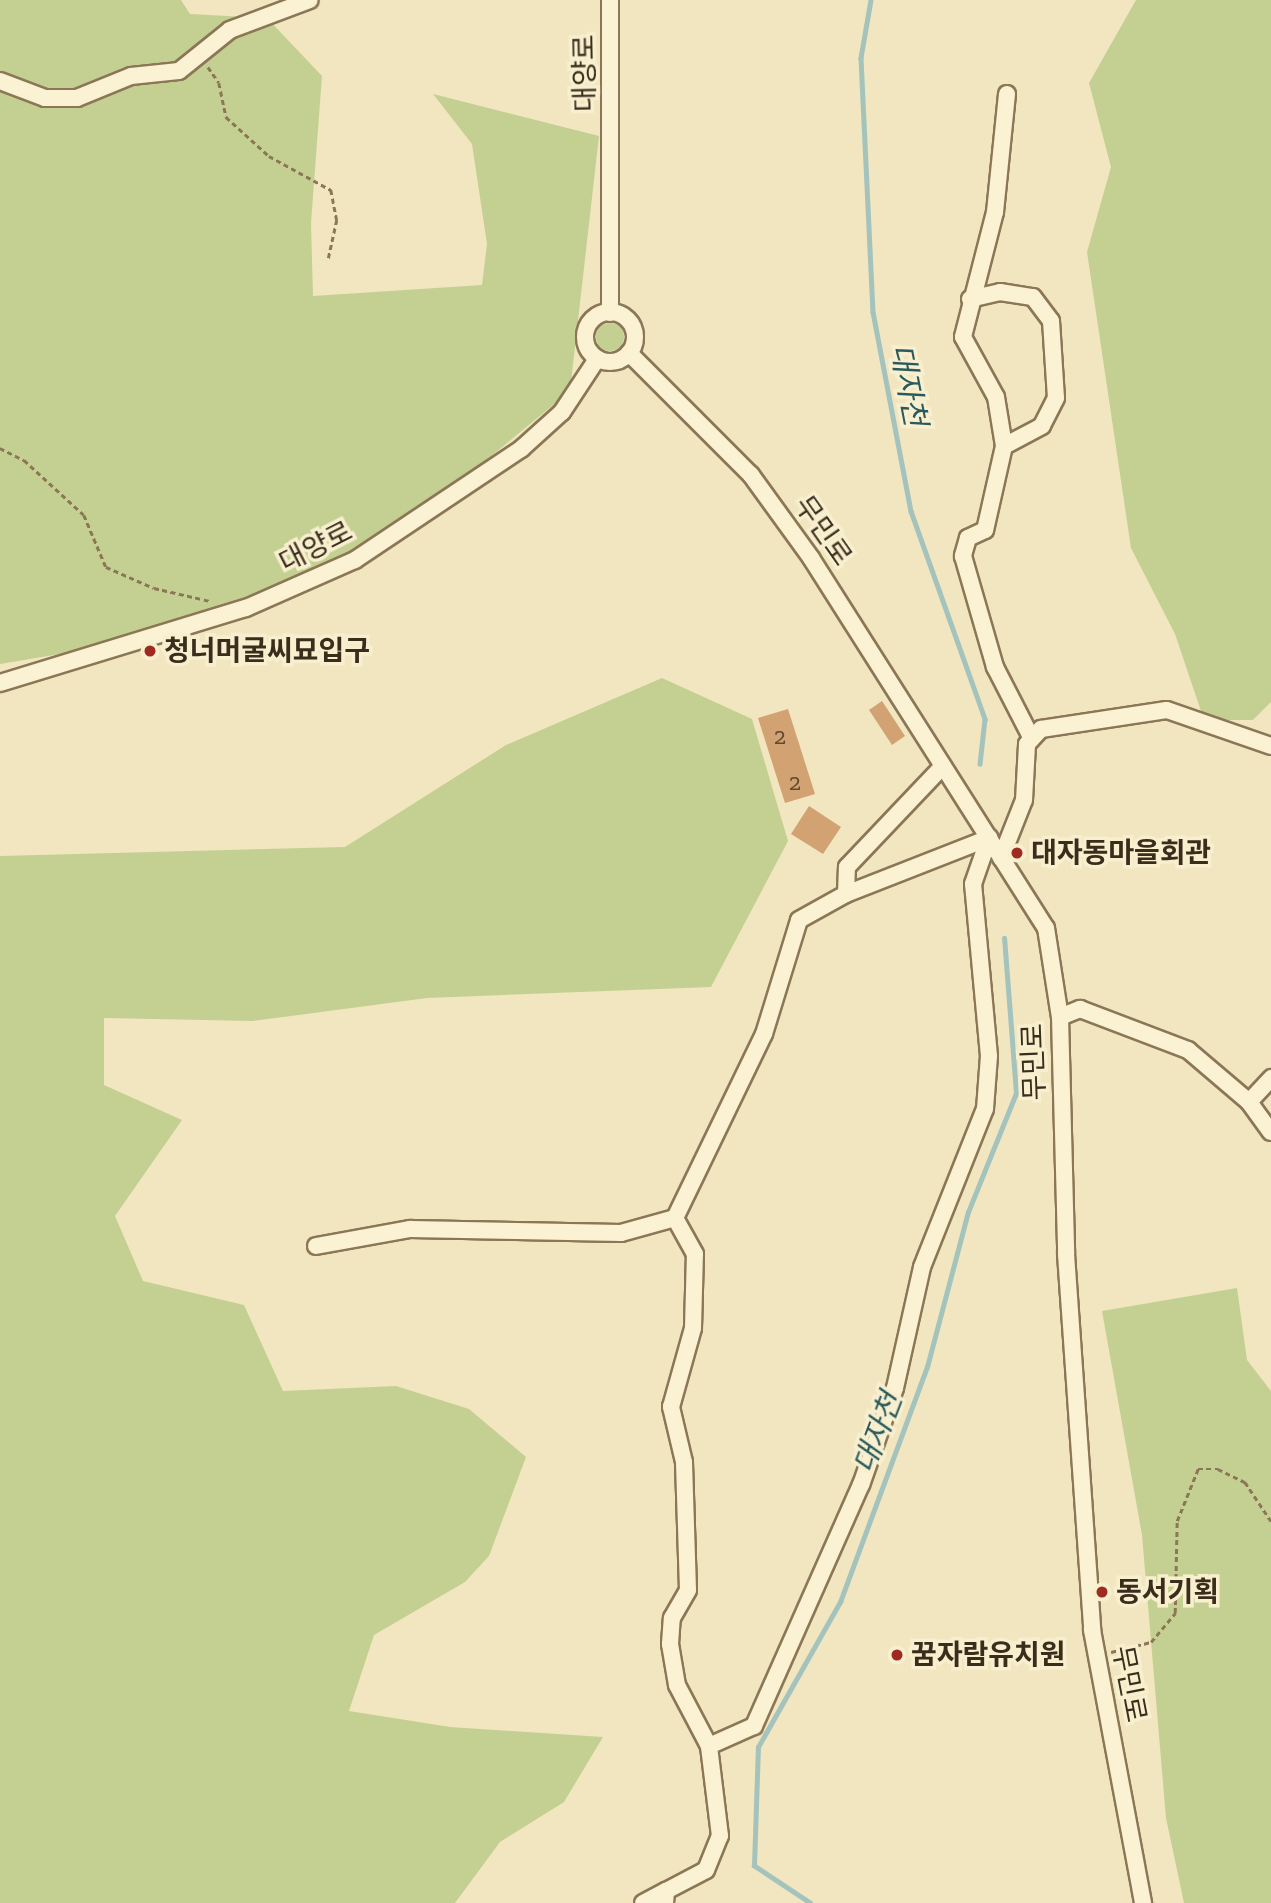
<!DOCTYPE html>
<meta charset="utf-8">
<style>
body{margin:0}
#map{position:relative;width:1271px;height:1903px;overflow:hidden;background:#f1e6bf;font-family:"Zilla Slab","Noto Sans KR",serif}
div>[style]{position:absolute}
.green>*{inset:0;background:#c4d092}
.round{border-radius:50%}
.stream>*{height:4.5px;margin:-2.25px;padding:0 2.25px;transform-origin:2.25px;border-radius:2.25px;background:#a3c3bc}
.building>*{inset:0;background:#d2a272}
.path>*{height:2.5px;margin-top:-1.25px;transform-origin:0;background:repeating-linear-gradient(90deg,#8b7756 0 5px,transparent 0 8.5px)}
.roads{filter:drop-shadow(2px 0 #8b7756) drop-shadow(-2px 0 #8b7756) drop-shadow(0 2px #8b7756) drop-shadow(0 -2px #8b7756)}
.minor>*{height:16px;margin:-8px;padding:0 8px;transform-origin:8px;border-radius:8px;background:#fbf2d3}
.minor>.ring{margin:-8px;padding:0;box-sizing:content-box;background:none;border:16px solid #fbf2d3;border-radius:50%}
.dots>*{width:19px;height:19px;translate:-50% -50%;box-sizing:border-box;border:4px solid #f8efcf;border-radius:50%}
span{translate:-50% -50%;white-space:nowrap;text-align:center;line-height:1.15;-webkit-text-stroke:7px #f8efcf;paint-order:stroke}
.number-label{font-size:24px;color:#604a32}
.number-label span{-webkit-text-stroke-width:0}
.street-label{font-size:28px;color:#3a2d1c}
.poi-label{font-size:28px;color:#3a2d1c;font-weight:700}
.left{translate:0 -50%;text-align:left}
.water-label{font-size:30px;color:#2a5a5b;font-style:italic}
</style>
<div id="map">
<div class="green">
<i style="clip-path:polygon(0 0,181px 0,190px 14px,267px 18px,322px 76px,311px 223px,313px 296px,482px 285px,487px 244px,472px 144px,433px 94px,599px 136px,570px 391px,357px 567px,66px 653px,0 664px)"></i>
<i style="clip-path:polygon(1136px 0,1271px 0,1271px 702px,1253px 720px,1204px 720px,1175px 634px,1131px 548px,1087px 252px,1111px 167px,1089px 83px)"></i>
<i class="round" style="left:596px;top:323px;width:28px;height:28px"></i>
<i style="clip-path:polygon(662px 678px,752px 719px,788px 841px,711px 987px,427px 998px,253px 1021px,104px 1018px,104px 1085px,182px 1120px,115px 1216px,143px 1281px,244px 1305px,283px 1391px,396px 1386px,469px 1409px,526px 1457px,489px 1556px,465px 1582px,374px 1635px,349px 1711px,450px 1727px,603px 1737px,564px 1802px,500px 1842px,455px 1903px,0 1903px,0 856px,345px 847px,506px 745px)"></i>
<i style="clip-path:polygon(1237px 1288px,1247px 1360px,1271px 1391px,1271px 1903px,1184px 1903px,1166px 1818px,1142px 1535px,1102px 1311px)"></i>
</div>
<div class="stream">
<i style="left:871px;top:0;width:59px;rotate:99.8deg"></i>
<i style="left:861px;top:58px;width:254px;rotate:87.3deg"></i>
<i style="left:873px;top:312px;width:203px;rotate:79.2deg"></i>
<i style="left:911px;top:511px;width:221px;rotate:70.4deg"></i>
<i style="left:985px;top:719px;width:45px;rotate:96.3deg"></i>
<i style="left:810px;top:1903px;width:67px;rotate:-146.5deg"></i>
<i style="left:754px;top:1866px;width:119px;rotate:-88.1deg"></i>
<i style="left:758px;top:1747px;width:167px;rotate:-60.5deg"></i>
<i style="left:840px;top:1602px;width:251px;rotate:-69.7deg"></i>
<i style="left:927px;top:1367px;width:160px;rotate:-75.2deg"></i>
<i style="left:968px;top:1212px;width:128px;rotate:-68deg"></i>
<i style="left:1016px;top:1093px;width:155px;rotate:-94.4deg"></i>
</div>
<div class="building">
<i style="clip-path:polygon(882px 701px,905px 736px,892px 745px,869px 710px)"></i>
<i style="clip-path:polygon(788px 709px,815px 794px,785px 803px,758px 718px)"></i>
<i style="clip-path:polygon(809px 806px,841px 827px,823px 854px,791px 834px)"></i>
</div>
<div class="path">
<i style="left:208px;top:67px;width:19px;rotate:55deg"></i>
<i style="left:219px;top:83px;width:35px;rotate:78deg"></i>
<i style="left:226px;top:117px;width:58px;rotate:42.2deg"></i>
<i style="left:269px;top:156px;width:71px;rotate:28.7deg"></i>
<i style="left:331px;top:190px;width:31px;rotate:79deg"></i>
<i style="left:337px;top:220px;width:42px;rotate:102.4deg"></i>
<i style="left:0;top:448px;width:27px;rotate:27deg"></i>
<i style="left:24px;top:460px;width:81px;rotate:42.5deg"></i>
<i style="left:84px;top:515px;width:56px;rotate:67.1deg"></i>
<i style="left:106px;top:567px;width:52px;rotate:23.6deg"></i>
<i style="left:154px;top:588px;width:57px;rotate:13.1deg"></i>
<i style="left:1111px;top:1652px;width:41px;rotate:-14deg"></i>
<i style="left:1151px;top:1642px;width:38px;rotate:-50deg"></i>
<i style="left:1175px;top:1613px;width:92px;rotate:-88.8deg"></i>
<i style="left:1177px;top:1521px;width:56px;rotate:-68deg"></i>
<i style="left:1198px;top:1469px;width:20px"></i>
<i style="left:1218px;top:1469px;width:30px;rotate:26deg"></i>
<i style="left:1245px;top:1482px;width:47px;rotate:56.3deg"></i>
</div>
<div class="roads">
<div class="minor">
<i style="left:610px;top:0;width:313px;rotate:90deg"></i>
<i style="left:0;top:81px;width:48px;rotate:20.7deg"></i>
<i style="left:45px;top:98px;width:32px"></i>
<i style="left:77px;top:98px;width:58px;rotate:-22.2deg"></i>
<i style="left:131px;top:76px;width:48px;rotate:-5.9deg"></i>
<i style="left:179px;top:71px;width:65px;rotate:-38.8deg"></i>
<i style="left:230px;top:30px;width:85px;rotate:-20.6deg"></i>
<i style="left:1007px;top:94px;width:119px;rotate:95.8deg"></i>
<i style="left:995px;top:212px;width:129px;rotate:104.4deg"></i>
<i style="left:963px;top:337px;width:68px;rotate:61.2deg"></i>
<i style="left:996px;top:397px;width:50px;rotate:80.7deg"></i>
<i style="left:1004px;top:446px;width:86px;rotate:102.7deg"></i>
<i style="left:985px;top:530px;width:19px;rotate:155deg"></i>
<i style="left:968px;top:538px;width:19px;rotate:106deg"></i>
<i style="left:963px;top:556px;width:116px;rotate:73.9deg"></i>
<i style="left:995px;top:667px;width:76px;rotate:62.8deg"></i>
<i style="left:970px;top:299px;width:31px;rotate:-13deg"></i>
<i style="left:1000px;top:292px;width:33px;rotate:9deg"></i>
<i style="left:1033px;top:297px;width:30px;rotate:53deg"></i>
<i style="left:1051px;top:321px;width:77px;rotate:86.3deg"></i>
<i style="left:1056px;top:398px;width:31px;rotate:117deg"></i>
<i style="left:1042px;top:426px;width:43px;rotate:152.2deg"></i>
<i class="ring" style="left:585px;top:312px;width:34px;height:34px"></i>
<i style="left:629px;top:353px;width:173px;rotate:45deg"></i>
<i style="left:751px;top:475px;width:102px;rotate:54.1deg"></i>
<i style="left:811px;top:558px;width:438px;rotate:57.6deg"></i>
<i style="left:1046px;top:928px;width:90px;rotate:81.1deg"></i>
<i style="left:1060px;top:1017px;width:237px;rotate:88.5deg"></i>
<i style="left:1066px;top:1254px;width:377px;rotate:86deg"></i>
<i style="left:1092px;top:1630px;width:278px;rotate:79.4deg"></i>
<i style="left:0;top:683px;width:257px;rotate:-17deg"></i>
<i style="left:246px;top:608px;width:119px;rotate:-23.8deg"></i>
<i style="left:355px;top:560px;width:200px;rotate:-33.8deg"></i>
<i style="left:521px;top:449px;width:55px;rotate:-42.1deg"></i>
<i style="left:562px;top:412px;width:64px;rotate:-56.6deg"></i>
<i style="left:1001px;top:858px;width:62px;rotate:-68.4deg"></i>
<i style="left:1024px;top:800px;width:56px;rotate:-86.9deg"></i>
<i style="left:1027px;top:744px;width:21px;rotate:-47deg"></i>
<i style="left:1041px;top:729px;width:127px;rotate:-8.6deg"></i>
<i style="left:1167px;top:710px;width:110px;rotate:19.1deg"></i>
<i style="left:846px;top:894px;width:27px;rotate:-88deg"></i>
<i style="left:847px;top:867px;width:139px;rotate:-46.5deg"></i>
<i style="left:1060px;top:1017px;width:22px;rotate:-22deg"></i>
<i style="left:1080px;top:1009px;width:116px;rotate:20.8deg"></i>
<i style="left:1188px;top:1050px;width:80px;rotate:40.4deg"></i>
<i style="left:1249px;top:1102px;width:37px;rotate:54deg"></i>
<i style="left:1249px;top:1102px;width:33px;rotate:-47deg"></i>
<i style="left:316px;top:1246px;width:96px;rotate:-10.3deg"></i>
<i style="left:410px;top:1229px;width:211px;rotate:1.1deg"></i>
<i style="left:621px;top:1233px;width:56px;rotate:-15.5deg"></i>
<i style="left:675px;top:1218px;width:204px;rotate:-64.2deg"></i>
<i style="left:764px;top:1034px;width:119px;rotate:-72.9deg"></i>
<i style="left:799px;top:920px;width:54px;rotate:-29deg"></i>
<i style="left:846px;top:894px;width:154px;rotate:-21.4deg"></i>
<i style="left:709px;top:1746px;width:49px;rotate:-24deg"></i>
<i style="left:754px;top:1726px;width:264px;rotate:-66.1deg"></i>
<i style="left:861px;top:1485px;width:103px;rotate:-70.7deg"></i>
<i style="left:895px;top:1388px;width:124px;rotate:-77.4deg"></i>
<i style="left:922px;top:1267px;width:170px;rotate:-68.3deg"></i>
<i style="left:985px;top:1109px;width:53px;rotate:-85.7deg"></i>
<i style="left:989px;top:1056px;width:173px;rotate:-95.3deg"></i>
<i style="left:973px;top:884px;width:49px;rotate:-70.8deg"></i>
<i style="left:643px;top:1903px;width:26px;rotate:-28deg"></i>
<i style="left:665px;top:1903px;width:12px;rotate:-85deg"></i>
<i style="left:666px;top:1891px;width:45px;rotate:-27.7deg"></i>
<i style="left:706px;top:1870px;width:37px;rotate:-68deg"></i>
<i style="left:720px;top:1836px;width:91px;rotate:-97deg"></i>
<i style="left:709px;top:1746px;width:69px;rotate:-117.7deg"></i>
<i style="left:677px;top:1685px;width:42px;rotate:-99.7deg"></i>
<i style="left:670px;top:1644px;width:26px;rotate:-86deg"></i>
<i style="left:672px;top:1618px;width:32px;rotate:-60deg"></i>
<i style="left:688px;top:1590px;width:128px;rotate:-91.8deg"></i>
<i style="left:684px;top:1462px;width:57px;rotate:-103.3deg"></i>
<i style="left:671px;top:1407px;width:82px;rotate:-74.4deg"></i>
<i style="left:693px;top:1328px;width:74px;rotate:-88.5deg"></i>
<i style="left:695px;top:1254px;width:41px;rotate:-119.1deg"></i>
</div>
</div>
<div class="dots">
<i style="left:150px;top:651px;background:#9f2a21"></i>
<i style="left:1017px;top:853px;background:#9f2a21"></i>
<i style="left:1102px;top:1592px;background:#9f2a21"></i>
<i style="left:897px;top:1655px;background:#9f2a21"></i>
</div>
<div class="number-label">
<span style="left:780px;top:736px">2</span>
<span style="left:795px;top:782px">2</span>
</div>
<div class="street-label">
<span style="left:585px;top:73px;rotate:-91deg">대양로</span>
<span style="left:823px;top:531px;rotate:55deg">무민로</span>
<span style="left:316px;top:547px;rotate:-27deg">대양로</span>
<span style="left:1034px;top:1062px;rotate:-92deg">무민로</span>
<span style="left:1129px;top:1684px;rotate:79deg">무민로</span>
</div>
<div class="poi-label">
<span class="left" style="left:164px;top:651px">청너머굴씨묘입구</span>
<span class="left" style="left:1031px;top:853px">대자동마을회관</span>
<span class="left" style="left:1116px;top:1592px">동서기획</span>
<span class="left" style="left:911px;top:1655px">꿈자람유치원</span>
</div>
<div class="water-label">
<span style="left:908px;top:385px;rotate:79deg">대자천</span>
<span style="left:878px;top:1433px;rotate:-69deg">대자천</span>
</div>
</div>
